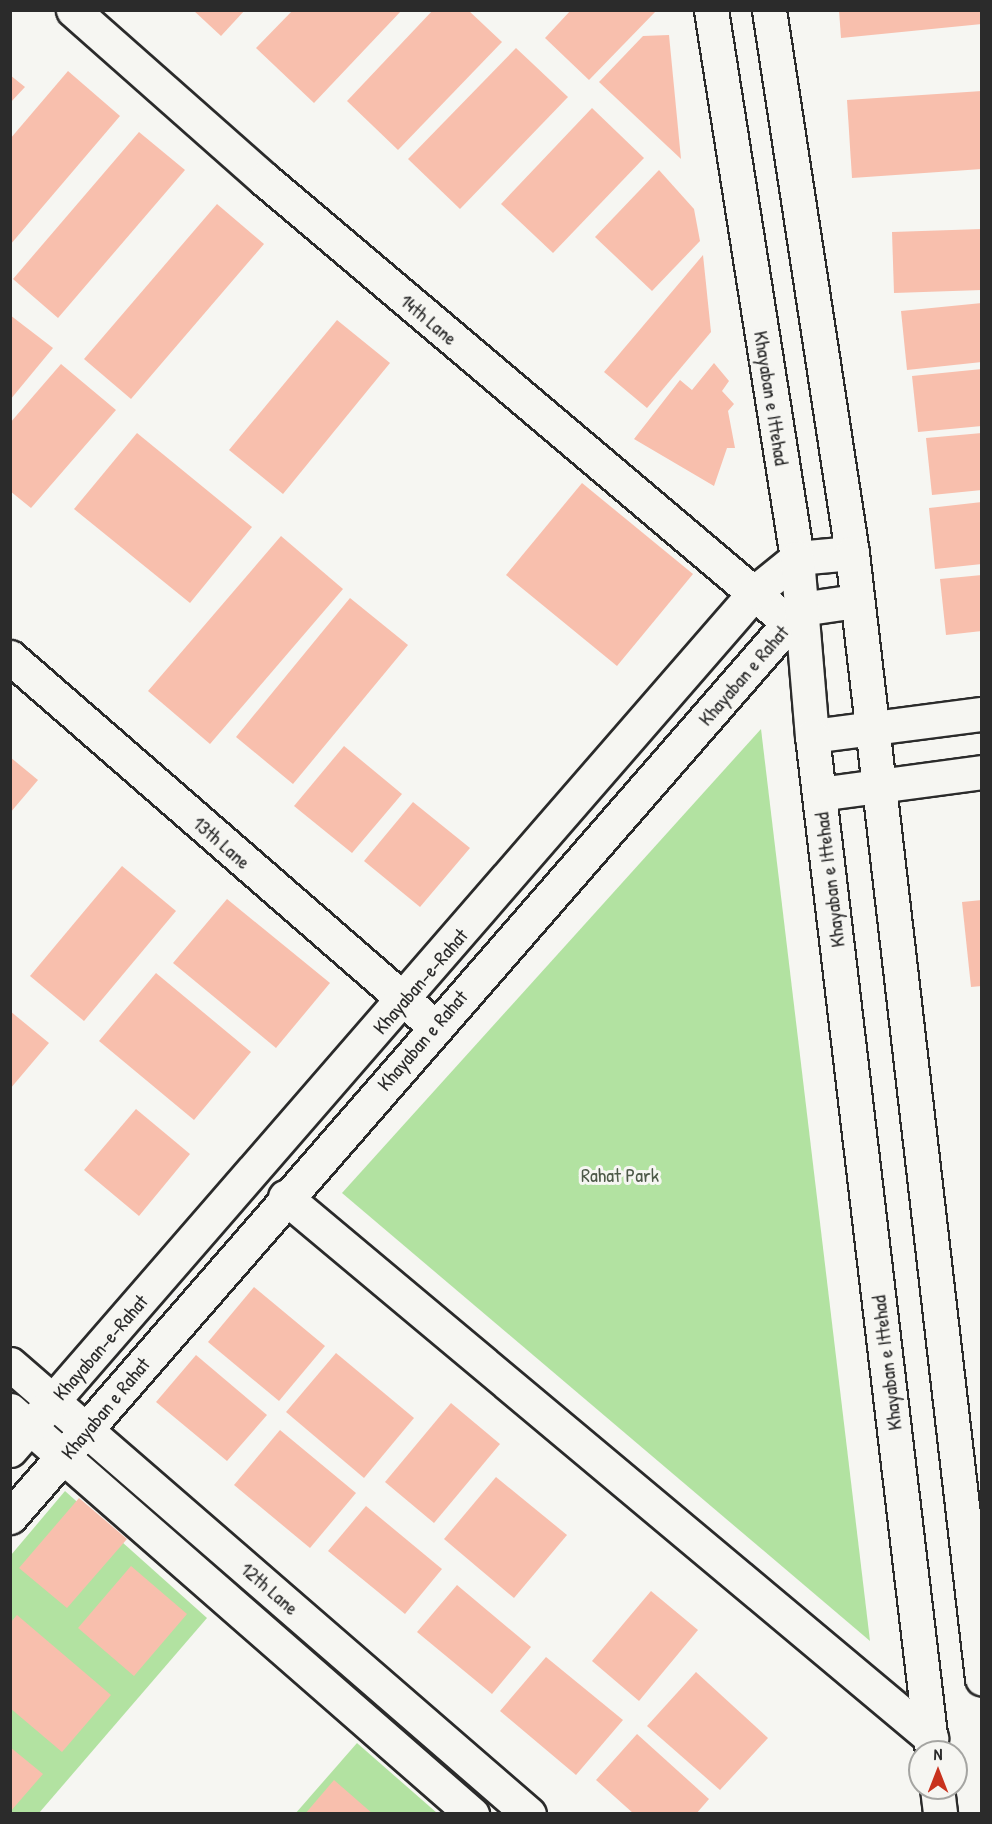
<!DOCTYPE html>
<style>
body{margin:0}
#map{position:relative;width:992px;height:1824px;overflow:hidden;background:#f6f6f2;font-family:"Patrick Hand",sans-serif}
div>[style]{position:absolute}
.green>*{inset:0;background:#b2e2a1}
.building>*{inset:0;background:#f8bfad}
.roads{filter:drop-shadow(2px 0 #2b2b2b) drop-shadow(-2px 0 #2b2b2b) drop-shadow(0 2px #2b2b2b) drop-shadow(0 -2px #2b2b2b)}
.street>*{height:33px;margin:-16.5px;padding:0 16.5px;transform-origin:16.5px;border-radius:16.5px;background:#f6f6f2}
.secondary>*{height:33px;margin:-16.5px;padding:0 16.5px;transform-origin:16.5px;border-radius:16.5px;background:#f6f6f2}
.primary>*{height:33px;margin:-16.5px;padding:0 16.5px;transform-origin:16.5px;border-radius:16.5px;background:#f6f6f2}
span{translate:-50% -50%;white-space:nowrap;text-align:center;line-height:1.15;-webkit-text-stroke:6px #f6f6f2;paint-order:stroke}
.street-label{font-size:20px;color:#2b2b2b}
.park-label{font-size:20px;color:#4d5948}
.frame{position:absolute;inset:0;border:12px solid #2b2b2b;pointer-events:none}
.north{position:absolute;left:908px;top:1740px;width:60px;height:60px;box-sizing:border-box;background:#f6f6f2;border:2px solid #a5a5a2;border-radius:50%;rotate:0deg;font-size:16px;font-weight:700;line-height:24px;text-align:center;color:#2b2b2b}
.north::after{content:'';display:block;margin:auto;width:21px;height:27px;background:#c8321e;clip-path:polygon(50% 0,100% 100%,50% 72%,0 100%)}
</style>
<div id="map">
<div class="green">
<i style="clip-path:polygon(761px 729px,870px 1641px,342px 1193px)"></i>
<i style="clip-path:polygon(65px 1491px,207px 1618px,39px 1813px,11px 1814px,11px 1555px)"></i>
<i style="clip-path:polygon(357px 1743px,437px 1813px,295px 1814px)"></i>
</div>
<div class="building">
<i style="clip-path:polygon(193px 10px,245px 10px,221px 36px)"></i>
<i style="clip-path:polygon(293px 10px,402px 10px,314px 103px,256px 48px)"></i>
<i style="clip-path:polygon(433px 10px,468px 10px,502px 42px,398px 150px,347px 101px)"></i>
<i style="clip-path:polygon(571px 10px,657px 10px,589px 80px,545px 38px)"></i>
<i style="clip-path:polygon(839px 10px,982px 10px,982px 24px,841px 38px)"></i>
<i style="clip-path:polygon(669px 35px,681px 159px,599px 82px,643px 36px)"></i>
<i style="clip-path:polygon(516px 48px,568px 97px,460px 209px,408px 159px)"></i>
<i style="clip-path:polygon(68px 71px,120px 116px,10px 245px,10px 139px)"></i>
<i style="clip-path:polygon(10px 75px,25px 87px,10px 103px)"></i>
<i style="clip-path:polygon(982px 91px,982px 169px,852px 178px,847px 100px)"></i>
<i style="clip-path:polygon(592px 108px,644px 158px,553px 253px,501px 204px)"></i>
<i style="clip-path:polygon(139px 132px,185px 170px,58px 318px,13px 279px)"></i>
<i style="clip-path:polygon(659px 170px,694px 209px,700px 241px,652px 291px,595px 237px)"></i>
<i style="clip-path:polygon(217px 204px,264px 244px,131px 399px,84px 359px)"></i>
<i style="clip-path:polygon(982px 229px,982px 290px,894px 293px,892px 232px)"></i>
<i style="clip-path:polygon(703px 255px,711px 332px,647px 408px,604px 372px)"></i>
<i style="clip-path:polygon(982px 303px,982px 362px,907px 370px,901px 311px)"></i>
<i style="clip-path:polygon(10px 315px,53px 348px,10px 400px)"></i>
<i style="clip-path:polygon(337px 320px,390px 363px,283px 494px,229px 450px)"></i>
<i style="clip-path:polygon(714px 363px,729px 381px,722px 391px,734px 404px,728px 411px,735px 448px,727px 448px,714px 486px,634px 439px,680px 380px,692px 390px)"></i>
<i style="clip-path:polygon(61px 364px,116px 410px,31px 508px,10px 491px,10px 423px)"></i>
<i style="clip-path:polygon(982px 369px,982px 426px,918px 432px,912px 376px)"></i>
<i style="clip-path:polygon(137px 433px,252px 527px,190px 603px,74px 509px)"></i>
<i style="clip-path:polygon(982px 433px,982px 490px,932px 495px,926px 438px)"></i>
<i style="clip-path:polygon(582px 483px,693px 574px,617px 666px,506px 575px)"></i>
<i style="clip-path:polygon(982px 502px,982px 564px,935px 569px,929px 508px)"></i>
<i style="clip-path:polygon(281px 536px,343px 589px,210px 744px,148px 691px)"></i>
<i style="clip-path:polygon(982px 575px,982px 631px,946px 635px,940px 579px)"></i>
<i style="clip-path:polygon(350px 598px,408px 645px,293px 784px,236px 737px)"></i>
<i style="clip-path:polygon(344px 746px,402px 794px,352px 853px,294px 806px)"></i>
<i style="clip-path:polygon(10px 757px,38px 780px,10px 813px)"></i>
<i style="clip-path:polygon(413px 802px,470px 848px,420px 907px,364px 861px)"></i>
<i style="clip-path:polygon(122px 866px,176px 911px,84px 1021px,30px 976px)"></i>
<i style="clip-path:polygon(227px 899px,330px 983px,276px 1048px,173px 963px)"></i>
<i style="clip-path:polygon(982px 900px,982px 986px,971px 987px,962px 902px)"></i>
<i style="clip-path:polygon(156px 973px,251px 1052px,194px 1120px,99px 1041px)"></i>
<i style="clip-path:polygon(10px 1011px,49px 1043px,10px 1089px)"></i>
<i style="clip-path:polygon(136px 1109px,190px 1154px,139px 1216px,84px 1170px)"></i>
<i style="clip-path:polygon(254px 1287px,325px 1346px,279px 1401px,208px 1342px)"></i>
<i style="clip-path:polygon(336px 1353px,414px 1418px,364px 1478px,286px 1412px)"></i>
<i style="clip-path:polygon(196px 1355px,267px 1415px,227px 1461px,156px 1402px)"></i>
<i style="clip-path:polygon(451px 1403px,500px 1444px,434px 1523px,385px 1482px)"></i>
<i style="clip-path:polygon(280px 1430px,356px 1493px,310px 1548px,234px 1485px)"></i>
<i style="clip-path:polygon(496px 1477px,567px 1535px,514px 1598px,444px 1539px)"></i>
<i style="clip-path:polygon(79px 1498px,127px 1539px,67px 1608px,19px 1568px)"></i>
<i style="clip-path:polygon(366px 1506px,442px 1569px,405px 1614px,328px 1551px)"></i>
<i style="clip-path:polygon(131px 1566px,187px 1614px,134px 1676px,78px 1628px)"></i>
<i style="clip-path:polygon(457px 1585px,531px 1647px,492px 1694px,417px 1632px)"></i>
<i style="clip-path:polygon(651px 1591px,698px 1630px,639px 1701px,592px 1661px)"></i>
<i style="clip-path:polygon(17px 1615px,111px 1695px,62px 1752px,10px 1708px,10px 1623px)"></i>
<i style="clip-path:polygon(546px 1657px,623px 1720px,576px 1775px,500px 1711px)"></i>
<i style="clip-path:polygon(696px 1672px,768px 1738px,720px 1790px,647px 1726px)"></i>
<i style="clip-path:polygon(637px 1734px,709px 1799px,696px 1814px,634px 1814px,596px 1780px)"></i>
<i style="clip-path:polygon(10px 1747px,43px 1774px,10px 1812px)"></i>
<i style="clip-path:polygon(334px 1780px,373px 1814px,305px 1814px)"></i>
</div>
<div class="roads">
<div class="street">
<i style="left:73px;top:10px;width:255px;rotate:41.5deg"></i>
<i style="left:264px;top:179px;width:688px;rotate:40.22deg"></i>
<i style="left:10px;top:657px;width:562px;rotate:41.03deg"></i>
<i style="left:285px;top:1197px;width:843px;rotate:39.94deg"></i>
<i style="left:10px;top:1364px;width:687px;rotate:40.93deg"></i>
<i style="left:10px;top:1410px;width:614px;rotate:41.17deg"></i>
</div>
<div class="secondary">
<i style="left:812px;top:736px;width:171px;rotate:-7.4deg"></i>
<i style="left:819px;top:794px;width:164px;rotate:-7.7deg"></i>
<i style="left:10px;top:1450px;width:1136px;rotate:-49.03deg"></i>
<i style="left:755px;top:592px;width:54px;rotate:-39deg"></i>
<i style="left:797px;top:558px;width:55px;rotate:-5.2deg"></i>
<i style="left:10px;top:1517px;width:1204px;rotate:-48.94deg"></i>
<i style="left:801px;top:609px;width:56px;rotate:-8.3deg"></i>
</div>
<div class="primary">
<i style="left:711px;top:10px;width:555px;rotate:81.08deg"></i>
<i style="left:797px;top:558px;width:179px;rotate:85.2deg"></i>
<i style="left:812px;top:736px;width:1023px;rotate:83.26deg"></i>
<i style="left:769px;top:10px;width:549px;rotate:81.31deg"></i>
<i style="left:852px;top:553px;width:1133px;rotate:83.41deg"></i>
<i style="left:937px;top:1788px;width:26px;rotate:83deg"></i>
</div>
</div>
<div class="street-label">
<span style="left:429px;top:319px;rotate:40deg">14th Lane</span>
<span style="left:772px;top:398px;rotate:81deg">Khayaban e Ittehad</span>
<span style="left:743px;top:675px;rotate:-49deg">Khayaban e Rahat</span>
<span style="left:222px;top:842px;rotate:41deg">13th Lane</span>
<span style="left:829px;top:880px;rotate:-97deg">Khayaban e Ittehad</span>
<span style="left:420px;top:981px;rotate:-49deg">Khayaban-e-Rahat</span>
<span style="left:422px;top:1040px;rotate:-49deg">Khayaban e Rahat</span>
<span style="left:100px;top:1347px;rotate:-49deg">Khayaban-e-Rahat</span>
<span style="left:886px;top:1363px;rotate:-97deg">Khayaban e Ittehad</span>
<span style="left:105px;top:1408px;rotate:-50deg">Khayaban e Rahat</span>
<span style="left:270px;top:1588px;rotate:41deg">12th Lane</span>
</div>
<div class="park-label">
<span style="left:620px;top:1174px">Rahat Park</span>
</div>
<div class="frame"></div>
<div class="north">N</div>
</div>
